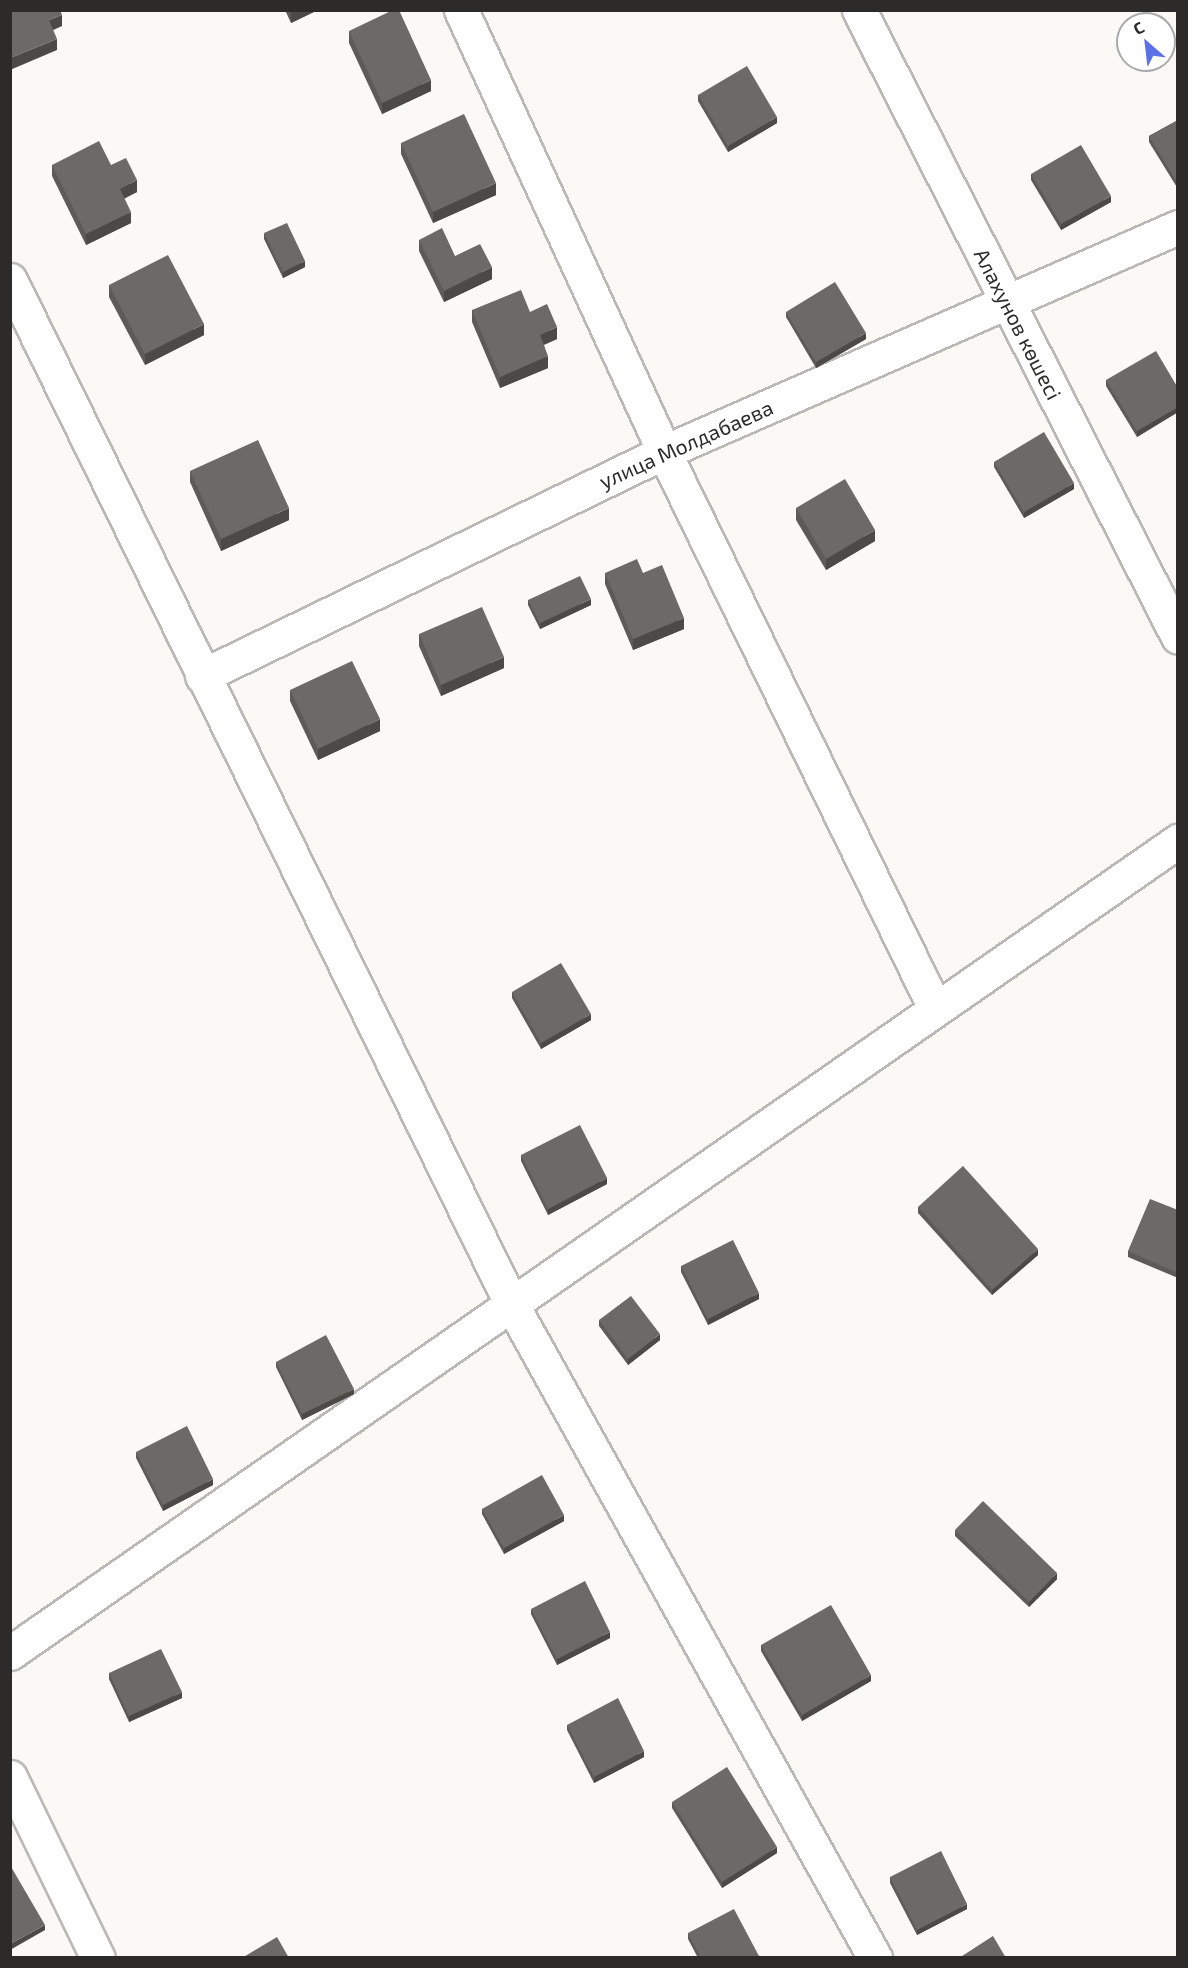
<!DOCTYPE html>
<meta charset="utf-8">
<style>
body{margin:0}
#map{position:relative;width:1188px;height:1968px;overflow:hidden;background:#faf9f5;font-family:"Exo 2",sans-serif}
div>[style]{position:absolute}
.roads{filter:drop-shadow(2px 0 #bab9b6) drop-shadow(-2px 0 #bab9b6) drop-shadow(0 2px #bab9b6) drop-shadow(0 -2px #bab9b6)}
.minor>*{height:33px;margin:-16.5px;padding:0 16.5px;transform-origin:16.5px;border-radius:16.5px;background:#fff}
.wall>*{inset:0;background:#5c5b58}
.shaded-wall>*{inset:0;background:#4b4a47}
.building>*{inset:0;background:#6b6a66}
span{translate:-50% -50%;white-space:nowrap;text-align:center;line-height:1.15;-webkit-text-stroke:6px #fff;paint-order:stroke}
.street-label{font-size:21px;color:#2c2b2a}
.frame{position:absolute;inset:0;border:12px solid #2c2b2a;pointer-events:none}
.north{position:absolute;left:1116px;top:12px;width:60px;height:60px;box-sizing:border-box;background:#fff;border:2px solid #abaaaa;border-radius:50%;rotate:332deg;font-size:16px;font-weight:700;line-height:24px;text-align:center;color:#2c2b2a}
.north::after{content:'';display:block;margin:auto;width:21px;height:27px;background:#5c70e7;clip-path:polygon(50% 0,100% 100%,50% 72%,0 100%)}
</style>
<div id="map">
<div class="roads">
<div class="minor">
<i style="left:461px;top:10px;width:486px;rotate:65.3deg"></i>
<i style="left:664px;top:452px;width:616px;rotate:64.02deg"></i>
<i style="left:859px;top:10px;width:703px;rotate:63.03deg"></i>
<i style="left:10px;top:280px;width:1144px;rotate:63.91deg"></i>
<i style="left:513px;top:1307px;width:745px;rotate:60.92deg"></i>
<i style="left:202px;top:676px;width:513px;rotate:-25.87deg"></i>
<i style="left:664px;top:452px;width:561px;rotate:-23.64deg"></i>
<i style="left:10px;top:1653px;width:1423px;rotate:-34.81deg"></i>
<i style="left:10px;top:1777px;width:201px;rotate:64.1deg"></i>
</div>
</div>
<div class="wall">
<i style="clip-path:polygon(285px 10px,318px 10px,291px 23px)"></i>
<i style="clip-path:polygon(349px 31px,431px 91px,382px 114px,349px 43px)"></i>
<i style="clip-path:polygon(698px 95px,777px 123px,728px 152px,698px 101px)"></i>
<i style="clip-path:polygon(1178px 120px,1178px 189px,1149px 142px,1149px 136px)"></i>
<i style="clip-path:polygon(401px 143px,496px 195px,433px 223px,401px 154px)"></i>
<i style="clip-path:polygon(52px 165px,111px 165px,137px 192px,124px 198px,131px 223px,86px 245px,52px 176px)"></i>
<i style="clip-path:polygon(1031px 174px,1111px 202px,1061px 230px,1031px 180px)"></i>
<i style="clip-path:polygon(264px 233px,305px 267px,283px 278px,264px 239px)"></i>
<i style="clip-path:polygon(419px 240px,455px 256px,492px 279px,444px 302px,419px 251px)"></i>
<i style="clip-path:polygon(109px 285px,204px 335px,145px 365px,109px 297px)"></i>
<i style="clip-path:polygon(472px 310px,530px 312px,557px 339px,544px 345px,548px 368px,500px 388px,472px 322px)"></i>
<i style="clip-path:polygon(786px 312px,866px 339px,816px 368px,786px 317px)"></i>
<i style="clip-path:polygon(1106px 380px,1178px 388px,1178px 412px,1137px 437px,1106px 386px)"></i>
<i style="clip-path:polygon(994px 462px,1074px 489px,1024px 518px,994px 467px)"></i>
<i style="clip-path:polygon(190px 471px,289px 520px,221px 551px,190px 482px)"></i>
<i style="clip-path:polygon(796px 508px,875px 541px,826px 570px,796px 520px)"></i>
<i style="clip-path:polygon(605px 573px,643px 573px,684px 629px,633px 650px,605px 584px)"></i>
<i style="clip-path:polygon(528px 600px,591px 605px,540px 629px,528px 605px)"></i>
<i style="clip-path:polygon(419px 634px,504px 668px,441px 696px,419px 646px)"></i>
<i style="clip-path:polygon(290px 690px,380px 731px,318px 760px,290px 701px)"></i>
<i style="clip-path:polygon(512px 992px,591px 1020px,541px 1049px,512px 998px)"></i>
<i style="clip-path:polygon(521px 1155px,607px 1184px,548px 1215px,521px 1161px)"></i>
<i style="clip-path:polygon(918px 1207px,1038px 1255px,992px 1295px,918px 1213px)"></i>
<i style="clip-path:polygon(1178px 1210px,1178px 1278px,1128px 1257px,1128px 1251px)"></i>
<i style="clip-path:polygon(681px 1266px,759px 1299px,708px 1325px,681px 1272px)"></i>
<i style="clip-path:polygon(599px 1320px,660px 1340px,628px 1365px,599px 1326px)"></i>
<i style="clip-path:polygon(276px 1362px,354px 1394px,302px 1420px,276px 1367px)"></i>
<i style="clip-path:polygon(136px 1452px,213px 1485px,163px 1511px,136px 1458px)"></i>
<i style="clip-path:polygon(482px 1509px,564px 1521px,504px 1554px,482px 1514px)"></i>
<i style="clip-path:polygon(955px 1530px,1057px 1579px,1029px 1607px,955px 1536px)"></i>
<i style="clip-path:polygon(531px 1609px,610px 1638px,557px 1665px,531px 1614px)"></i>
<i style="clip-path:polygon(761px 1645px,871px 1681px,802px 1721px,761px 1651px)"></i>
<i style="clip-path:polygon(109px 1673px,182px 1698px,129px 1722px,109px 1679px)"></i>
<i style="clip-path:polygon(567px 1725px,644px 1757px,594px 1783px,567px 1730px)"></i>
<i style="clip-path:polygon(672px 1802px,777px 1853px,722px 1888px,672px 1808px)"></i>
<i style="clip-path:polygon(890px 1877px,967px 1909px,917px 1935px,890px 1883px)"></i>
<i style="clip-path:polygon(688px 1933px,760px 1958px,698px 1958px,688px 1939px)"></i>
</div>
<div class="shaded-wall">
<i style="clip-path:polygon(293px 10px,318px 10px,291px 23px,291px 12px)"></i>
<i style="clip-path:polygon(62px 15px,62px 26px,49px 32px,49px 20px)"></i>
<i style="clip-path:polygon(57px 39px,57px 50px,10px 70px,10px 58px)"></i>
<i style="clip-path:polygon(431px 80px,431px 91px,382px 114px,382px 103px)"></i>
<i style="clip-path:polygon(777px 117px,777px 123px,728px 152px,728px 146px)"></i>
<i style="clip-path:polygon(137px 180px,137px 192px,120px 201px,120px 189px)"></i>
<i style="clip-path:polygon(496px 183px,496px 195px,433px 223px,433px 212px)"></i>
<i style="clip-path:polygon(1111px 196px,1111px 202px,1061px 230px,1061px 224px)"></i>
<i style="clip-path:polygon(131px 212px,131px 223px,86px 245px,86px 234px)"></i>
<i style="clip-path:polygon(305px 261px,305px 267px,283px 278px,283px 272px)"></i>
<i style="clip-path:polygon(492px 267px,492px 279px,444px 302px,444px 291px)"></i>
<i style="clip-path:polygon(204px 324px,204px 335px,145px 365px,145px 354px)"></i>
<i style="clip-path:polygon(557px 327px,557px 339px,540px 346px,540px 335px)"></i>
<i style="clip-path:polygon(866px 333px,866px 339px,816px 368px,816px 362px)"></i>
<i style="clip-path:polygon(548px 356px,548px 368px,500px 388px,500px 377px)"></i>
<i style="clip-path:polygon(1178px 407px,1178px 412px,1137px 437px,1137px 431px)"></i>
<i style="clip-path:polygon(1074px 483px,1074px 489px,1024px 518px,1024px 512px)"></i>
<i style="clip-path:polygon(289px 508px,289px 520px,221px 551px,221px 539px)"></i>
<i style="clip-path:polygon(875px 530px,875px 541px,826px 570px,826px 559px)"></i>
<i style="clip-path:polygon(591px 599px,591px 605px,540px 629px,540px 623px)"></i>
<i style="clip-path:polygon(684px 618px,684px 629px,633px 650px,633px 639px)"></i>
<i style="clip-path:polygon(504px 657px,504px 668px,441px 696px,441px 685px)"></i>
<i style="clip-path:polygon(380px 719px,380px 731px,318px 760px,318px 749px)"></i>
<i style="clip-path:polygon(591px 1014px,591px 1020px,541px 1049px,541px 1043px)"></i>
<i style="clip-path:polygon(607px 1178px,607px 1184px,548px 1215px,548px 1209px)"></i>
<i style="clip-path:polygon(1038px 1249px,1038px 1255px,992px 1295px,992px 1290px)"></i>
<i style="clip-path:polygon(759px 1293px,759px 1299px,708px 1325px,708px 1319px)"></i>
<i style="clip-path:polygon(660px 1334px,660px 1340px,628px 1365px,628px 1359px)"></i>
<i style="clip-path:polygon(354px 1389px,354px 1394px,302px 1420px,302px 1414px)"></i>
<i style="clip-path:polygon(213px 1479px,213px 1485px,163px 1511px,163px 1505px)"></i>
<i style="clip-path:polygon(564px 1515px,564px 1521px,504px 1554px,504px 1548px)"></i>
<i style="clip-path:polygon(1057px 1573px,1057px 1579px,1029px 1607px,1029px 1602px)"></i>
<i style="clip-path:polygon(610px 1632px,610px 1638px,557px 1665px,557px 1659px)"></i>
<i style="clip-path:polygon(871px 1675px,871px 1681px,802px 1721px,802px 1715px)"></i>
<i style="clip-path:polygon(182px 1692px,182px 1698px,129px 1722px,129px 1716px)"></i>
<i style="clip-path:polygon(644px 1751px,644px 1757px,594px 1783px,594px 1777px)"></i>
<i style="clip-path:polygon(777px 1847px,777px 1853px,722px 1888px,722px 1882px)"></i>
<i style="clip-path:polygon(967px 1904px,967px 1909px,917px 1935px,917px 1930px)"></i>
<i style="clip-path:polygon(45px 1925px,45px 1930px,10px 1950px,10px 1944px)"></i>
</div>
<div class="building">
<i style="clip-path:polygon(10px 10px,60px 10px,62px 15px,49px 20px,57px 39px,10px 58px)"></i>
<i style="clip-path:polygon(393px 10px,399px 10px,431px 80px,382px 103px,349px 31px)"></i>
<i style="clip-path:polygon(747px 66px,777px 117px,728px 146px,698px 95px)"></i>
<i style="clip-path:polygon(464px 114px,496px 183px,433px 212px,401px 143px)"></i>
<i style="clip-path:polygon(1178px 120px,1178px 184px,1149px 136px)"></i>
<i style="clip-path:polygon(99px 141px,111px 165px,126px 158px,137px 180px,120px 189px,131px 212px,86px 234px,52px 165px)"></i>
<i style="clip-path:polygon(1081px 145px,1111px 196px,1061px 224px,1031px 174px)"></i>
<i style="clip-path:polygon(287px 223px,305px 261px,283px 272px,264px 233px)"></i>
<i style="clip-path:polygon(442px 228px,455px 256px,480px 244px,492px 267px,444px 291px,419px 240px)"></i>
<i style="clip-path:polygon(168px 255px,204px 324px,145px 354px,109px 285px)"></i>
<i style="clip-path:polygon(835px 282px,866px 333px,816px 362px,786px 312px)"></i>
<i style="clip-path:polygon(521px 290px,530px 312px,547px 304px,557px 327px,540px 335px,548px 356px,500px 377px,472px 310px)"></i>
<i style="clip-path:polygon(1156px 351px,1178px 388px,1178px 407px,1137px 431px,1106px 380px)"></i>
<i style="clip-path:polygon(1044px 432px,1074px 483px,1024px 512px,994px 462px)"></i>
<i style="clip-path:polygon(258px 440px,289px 508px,221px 539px,190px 471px)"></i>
<i style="clip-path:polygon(845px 479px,875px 530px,826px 559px,796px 508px)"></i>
<i style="clip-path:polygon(637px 559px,643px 573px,662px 565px,684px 618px,633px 639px,605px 573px)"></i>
<i style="clip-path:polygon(580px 576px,591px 599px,540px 623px,528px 600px)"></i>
<i style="clip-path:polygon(482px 607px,504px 657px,441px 685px,419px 634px)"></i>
<i style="clip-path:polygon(352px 661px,380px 719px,318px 749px,290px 690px)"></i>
<i style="clip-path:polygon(561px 963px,591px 1014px,541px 1043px,512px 992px)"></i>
<i style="clip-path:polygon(580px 1125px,607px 1178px,548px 1209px,521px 1155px)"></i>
<i style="clip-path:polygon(963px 1166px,1038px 1249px,992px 1290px,918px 1207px)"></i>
<i style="clip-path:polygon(1150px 1199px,1178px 1210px,1178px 1273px,1128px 1251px)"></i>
<i style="clip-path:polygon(733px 1240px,759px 1293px,708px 1319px,681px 1266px)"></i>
<i style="clip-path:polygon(631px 1296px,660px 1334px,628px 1359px,599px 1320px)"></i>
<i style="clip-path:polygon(326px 1335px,354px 1389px,302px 1414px,276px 1362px)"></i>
<i style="clip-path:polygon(187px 1426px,213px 1479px,163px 1505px,136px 1452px)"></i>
<i style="clip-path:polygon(542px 1475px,564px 1515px,504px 1548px,482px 1509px)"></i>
<i style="clip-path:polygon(983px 1501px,1057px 1573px,1029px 1602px,955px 1530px)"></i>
<i style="clip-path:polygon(585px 1581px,610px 1632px,557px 1659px,531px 1609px)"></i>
<i style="clip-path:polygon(831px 1605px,871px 1675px,802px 1715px,761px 1645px)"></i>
<i style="clip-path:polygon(161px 1649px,182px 1692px,129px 1716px,109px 1673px)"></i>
<i style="clip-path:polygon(618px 1698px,644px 1751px,594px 1777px,567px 1725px)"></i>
<i style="clip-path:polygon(727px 1767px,777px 1847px,722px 1882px,672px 1802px)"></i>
<i style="clip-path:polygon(941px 1851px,967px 1904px,917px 1930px,890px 1877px)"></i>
<i style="clip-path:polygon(10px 1865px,45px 1925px,10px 1944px)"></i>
<i style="clip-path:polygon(734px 1909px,760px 1958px,701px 1958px,688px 1933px)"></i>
<i style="clip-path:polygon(993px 1936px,1006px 1958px,959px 1958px)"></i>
<i style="clip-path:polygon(277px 1937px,289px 1958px,242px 1958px)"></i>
</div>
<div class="street-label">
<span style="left:1018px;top:324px;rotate:63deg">Алахунов көшесі</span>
<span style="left:686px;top:444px;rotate:-24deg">улица Молдабаева</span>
</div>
<div class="frame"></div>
<div class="north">С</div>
</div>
